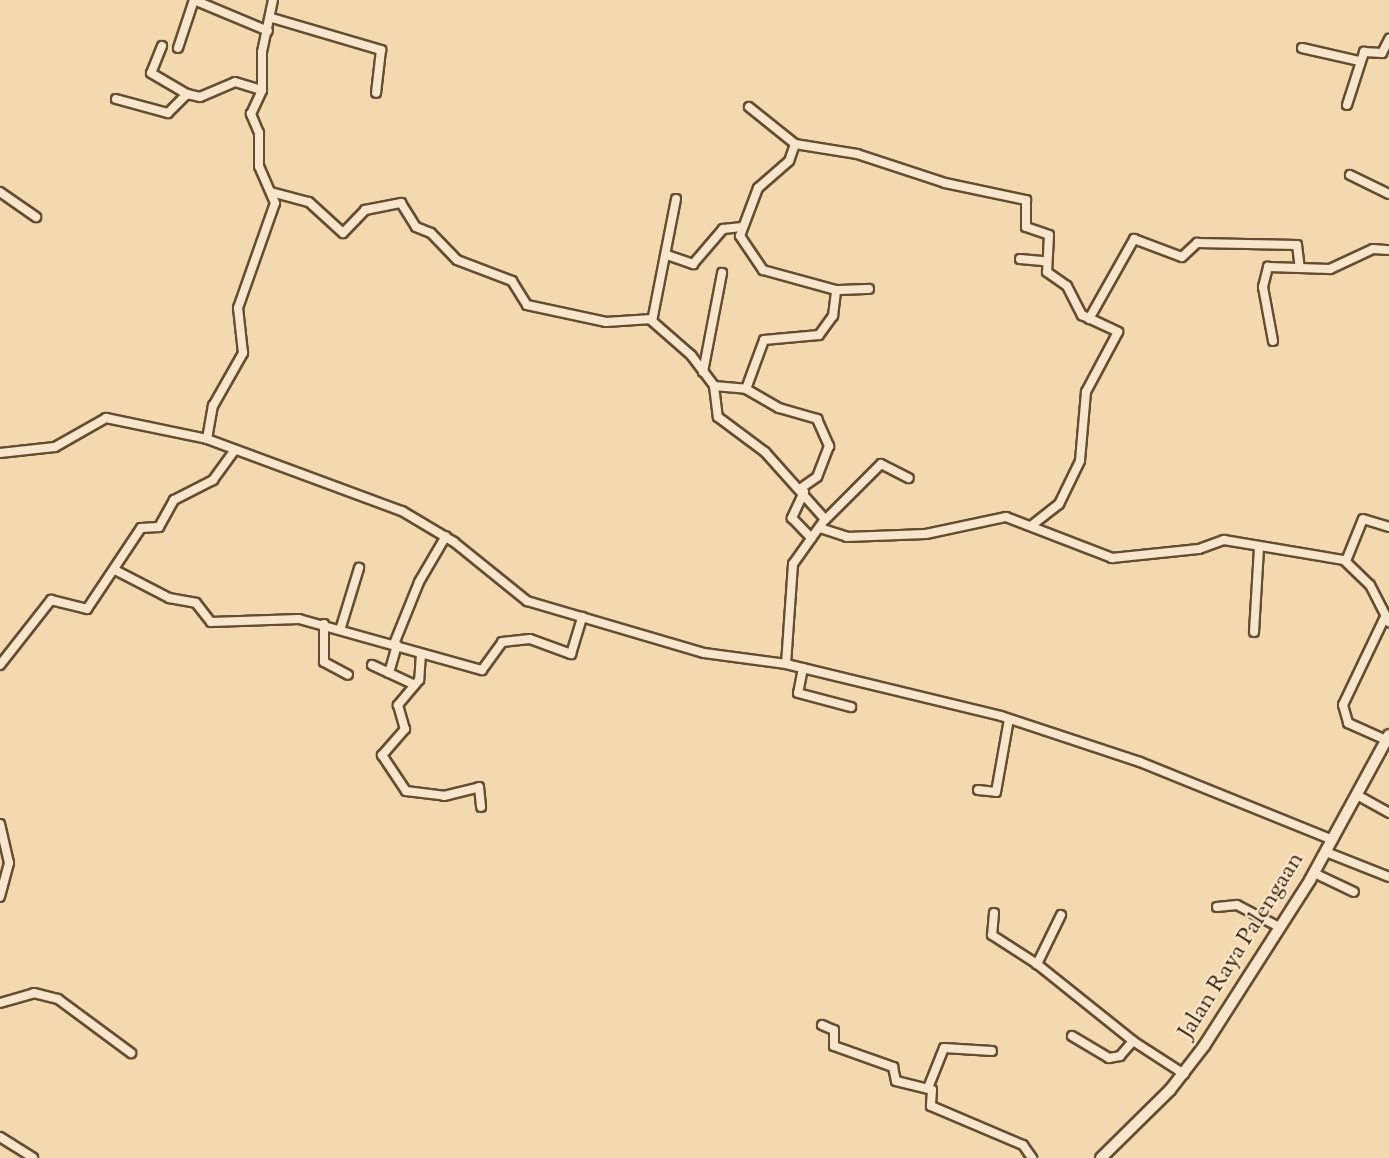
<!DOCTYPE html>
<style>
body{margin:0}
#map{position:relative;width:1389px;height:1158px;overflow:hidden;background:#f3d9af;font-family:"Sorts Mill Goudy",serif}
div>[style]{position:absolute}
.roads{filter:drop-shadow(2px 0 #654d31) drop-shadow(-2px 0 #654d31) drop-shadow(0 2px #654d31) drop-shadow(0 -2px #654d31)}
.minor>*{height:8px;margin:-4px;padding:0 4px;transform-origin:4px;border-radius:4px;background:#f7e6cb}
.tertiary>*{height:10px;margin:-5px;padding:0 5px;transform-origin:5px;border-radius:5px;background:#f7e6cb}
span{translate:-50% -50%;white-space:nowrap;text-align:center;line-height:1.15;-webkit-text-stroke:4.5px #f7e6cb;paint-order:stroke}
.street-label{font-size:24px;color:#361e07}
</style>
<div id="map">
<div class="roads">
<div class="minor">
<i style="left:194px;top:0;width:80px;rotate:22.7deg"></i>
<i style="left:272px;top:18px;width:114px;rotate:16.4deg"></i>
<i style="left:381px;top:50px;width:43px;rotate:96.6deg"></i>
<i style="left:162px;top:46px;width:29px;rotate:112deg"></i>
<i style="left:151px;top:73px;width:42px;rotate:30.3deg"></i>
<i style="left:187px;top:94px;width:13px;rotate:13deg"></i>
<i style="left:200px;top:97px;width:38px;rotate:-23deg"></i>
<i style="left:235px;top:82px;width:28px;rotate:17deg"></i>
<i style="left:178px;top:48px;width:51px;rotate:-71.6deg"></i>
<i style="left:1302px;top:48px;width:58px;rotate:12.8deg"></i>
<i style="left:116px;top:99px;width:54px;rotate:15.1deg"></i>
<i style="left:168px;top:113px;width:27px;rotate:-45deg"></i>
<i style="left:1347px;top:105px;width:56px;rotate:-72.2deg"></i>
<i style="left:1364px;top:52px;width:18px;rotate:3deg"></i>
<i style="left:1382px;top:53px;width:16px;rotate:-63deg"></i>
<i style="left:749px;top:107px;width:59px;rotate:38.8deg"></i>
<i style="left:795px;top:144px;width:63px;rotate:9.2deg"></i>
<i style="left:857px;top:154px;width:93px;rotate:18.2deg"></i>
<i style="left:945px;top:183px;width:83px;rotate:11.9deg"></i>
<i style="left:1026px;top:200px;width:27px;rotate:90deg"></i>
<i style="left:1026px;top:227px;width:24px;rotate:19deg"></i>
<i style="left:1049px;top:235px;width:37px;rotate:93deg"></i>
<i style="left:1047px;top:272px;width:24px;rotate:35deg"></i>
<i style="left:1067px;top:286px;width:33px;rotate:63deg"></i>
<i style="left:1082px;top:315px;width:40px;rotate:25deg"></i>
<i style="left:1118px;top:332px;width:68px;rotate:118.1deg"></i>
<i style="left:1086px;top:392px;width:69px;rotate:95deg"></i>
<i style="left:1080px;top:461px;width:48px;rotate:116deg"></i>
<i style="left:1059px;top:504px;width:33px;rotate:142deg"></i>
<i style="left:795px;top:144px;width:18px;rotate:109deg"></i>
<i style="left:789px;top:161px;width:41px;rotate:138.9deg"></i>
<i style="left:758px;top:188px;width:51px;rotate:110.6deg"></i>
<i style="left:740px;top:236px;width:41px;rotate:55.9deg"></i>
<i style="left:763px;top:270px;width:76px;rotate:15.3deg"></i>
<i style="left:1350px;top:175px;width:43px;rotate:26deg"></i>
<i style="left:0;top:192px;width:44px;rotate:34.8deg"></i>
<i style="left:271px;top:192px;width:39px;rotate:15deg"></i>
<i style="left:309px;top:202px;width:46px;rotate:42.4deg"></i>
<i style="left:343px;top:233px;width:32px;rotate:-46deg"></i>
<i style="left:365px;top:210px;width:37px;rotate:-11deg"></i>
<i style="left:401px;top:203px;width:28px;rotate:58deg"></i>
<i style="left:416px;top:227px;width:16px;rotate:22deg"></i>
<i style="left:431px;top:233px;width:37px;rotate:46deg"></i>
<i style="left:457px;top:260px;width:59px;rotate:20.9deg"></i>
<i style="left:512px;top:281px;width:28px;rotate:58deg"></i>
<i style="left:527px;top:305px;width:81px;rotate:12.1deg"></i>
<i style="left:606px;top:322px;width:46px;rotate:-3.7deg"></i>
<i style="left:676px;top:199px;width:124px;rotate:101.1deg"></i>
<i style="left:652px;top:321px;width:52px;rotate:41.1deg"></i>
<i style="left:691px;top:355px;width:39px;rotate:53deg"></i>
<i style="left:714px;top:386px;width:31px;rotate:83deg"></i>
<i style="left:718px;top:417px;width:59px;rotate:36.7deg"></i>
<i style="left:765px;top:452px;width:90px;rotate:48.2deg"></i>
<i style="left:825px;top:519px;width:55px;rotate:125.4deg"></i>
<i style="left:793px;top:564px;width:100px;rotate:94deg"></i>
<i style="left:667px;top:255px;width:28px;rotate:19deg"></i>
<i style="left:693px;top:264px;width:46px;rotate:-49.4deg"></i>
<i style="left:723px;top:229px;width:19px;rotate:-6deg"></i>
<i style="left:1020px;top:259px;width:25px;rotate:5deg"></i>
<i style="left:1089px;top:319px;width:92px;rotate:-60.6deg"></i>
<i style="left:1134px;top:239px;width:51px;rotate:20.6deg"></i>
<i style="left:1182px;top:257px;width:21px;rotate:-43deg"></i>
<i style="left:1197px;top:243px;width:100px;rotate:1.1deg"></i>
<i style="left:1297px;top:245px;width:23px;rotate:83deg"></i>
<i style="left:1273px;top:341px;width:55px;rotate:-100.5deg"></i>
<i style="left:1263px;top:287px;width:21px;rotate:-76deg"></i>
<i style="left:1268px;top:267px;width:62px;rotate:1.8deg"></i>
<i style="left:1330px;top:269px;width:47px;rotate:-24.9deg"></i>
<i style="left:1373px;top:249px;width:16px;rotate:4deg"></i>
<i style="left:703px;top:372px;width:101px;rotate:-79.1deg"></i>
<i style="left:714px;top:386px;width:32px;rotate:5deg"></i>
<i style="left:746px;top:389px;width:38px;rotate:30deg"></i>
<i style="left:779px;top:408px;width:40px;rotate:16deg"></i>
<i style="left:817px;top:419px;width:30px;rotate:66deg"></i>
<i style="left:829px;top:446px;width:33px;rotate:111deg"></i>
<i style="left:817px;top:477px;width:21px;rotate:145deg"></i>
<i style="left:746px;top:389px;width:52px;rotate:-69.8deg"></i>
<i style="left:764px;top:340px;width:55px;rotate:-5.2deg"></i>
<i style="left:819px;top:335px;width:24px;rotate:-54deg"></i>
<i style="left:833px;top:316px;width:26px;rotate:-83deg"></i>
<i style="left:836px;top:290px;width:33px;rotate:-2deg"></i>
<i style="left:207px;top:439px;width:34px;rotate:-80deg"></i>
<i style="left:213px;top:406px;width:61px;rotate:-60.5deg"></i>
<i style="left:243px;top:353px;width:45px;rotate:-96.3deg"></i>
<i style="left:238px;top:308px;width:111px;rotate:-70.6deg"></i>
<i style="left:275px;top:203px;width:40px;rotate:-113.4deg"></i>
<i style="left:259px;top:166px;width:33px;rotate:-90deg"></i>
<i style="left:259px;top:133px;width:21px;rotate:-113deg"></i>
<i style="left:251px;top:114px;width:26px;rotate:-65deg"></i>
<i style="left:262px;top:90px;width:38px;rotate:-90deg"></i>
<i style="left:262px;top:52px;width:53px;rotate:-78.1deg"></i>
<i style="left:0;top:453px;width:55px;rotate:-6.2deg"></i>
<i style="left:55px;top:447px;width:59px;rotate:-29.6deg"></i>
<i style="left:106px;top:418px;width:103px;rotate:11.7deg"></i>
<i style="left:207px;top:439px;width:208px;rotate:20.3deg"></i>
<i style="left:402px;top:511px;width:61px;rotate:30.8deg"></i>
<i style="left:454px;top:542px;width:94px;rotate:38.9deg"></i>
<i style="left:527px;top:601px;width:184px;rotate:16.4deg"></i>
<i style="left:704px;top:653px;width:83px;rotate:7.6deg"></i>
<i style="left:786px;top:664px;width:221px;rotate:13.6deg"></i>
<i style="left:1001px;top:716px;width:146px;rotate:18.3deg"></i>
<i style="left:1140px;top:762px;width:208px;rotate:22deg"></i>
<i style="left:804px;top:492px;width:29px;rotate:115deg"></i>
<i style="left:792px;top:518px;width:28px;rotate:46deg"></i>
<i style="left:825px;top:520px;width:79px;rotate:-45deg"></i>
<i style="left:881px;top:464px;width:31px;rotate:27deg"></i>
<i style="left:820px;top:528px;width:28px;rotate:18deg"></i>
<i style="left:847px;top:537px;width:79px;rotate:-2.2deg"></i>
<i style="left:926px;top:534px;width:82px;rotate:-12deg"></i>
<i style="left:1006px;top:517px;width:114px;rotate:21.1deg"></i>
<i style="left:1112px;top:558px;width:87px;rotate:-5.9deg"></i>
<i style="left:1199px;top:549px;width:27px;rotate:-20deg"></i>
<i style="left:1224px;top:540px;width:122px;rotate:9.5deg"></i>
<i style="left:1344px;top:560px;width:36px;rotate:44deg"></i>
<i style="left:1370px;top:585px;width:42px;rotate:62.8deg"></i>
<i style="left:1346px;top:561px;width:45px;rotate:-68deg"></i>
<i style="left:1363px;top:519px;width:27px;rotate:17deg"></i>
<i style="left:115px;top:570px;width:61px;rotate:27.4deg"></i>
<i style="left:169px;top:598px;width:27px;rotate:10deg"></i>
<i style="left:196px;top:603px;width:24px;rotate:52deg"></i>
<i style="left:211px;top:622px;width:88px;rotate:-2deg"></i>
<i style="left:299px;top:619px;width:190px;rotate:15.6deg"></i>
<i style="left:482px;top:670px;width:34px;rotate:-54deg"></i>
<i style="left:502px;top:642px;width:28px;rotate:-6deg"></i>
<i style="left:530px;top:639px;width:44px;rotate:20.1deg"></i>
<i style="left:571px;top:654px;width:39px;rotate:-73deg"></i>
<i style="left:1384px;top:619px;width:95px;rotate:115.5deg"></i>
<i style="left:1343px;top:705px;width:19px;rotate:74deg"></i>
<i style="left:1348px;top:723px;width:42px;rotate:24.1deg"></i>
<i style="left:324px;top:624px;width:38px;rotate:90deg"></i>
<i style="left:324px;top:662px;width:27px;rotate:28deg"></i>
<i style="left:341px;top:627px;width:62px;rotate:-73deg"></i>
<i style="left:1254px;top:632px;width:83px;rotate:-86.6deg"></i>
<i style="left:394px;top:644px;width:67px;rotate:-68deg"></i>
<i style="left:419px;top:582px;width:53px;rotate:-59.6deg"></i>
<i style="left:421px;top:654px;width:26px;rotate:94deg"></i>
<i style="left:419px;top:680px;width:33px;rotate:130deg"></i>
<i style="left:398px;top:705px;width:25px;rotate:74deg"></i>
<i style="left:405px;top:729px;width:35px;rotate:131deg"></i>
<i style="left:382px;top:755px;width:43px;rotate:56.3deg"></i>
<i style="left:406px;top:791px;width:38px;rotate:7deg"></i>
<i style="left:444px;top:796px;width:36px;rotate:-14deg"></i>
<i style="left:479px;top:787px;width:20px;rotate:84deg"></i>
<i style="left:0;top:665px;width:83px;rotate:-51.9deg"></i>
<i style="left:51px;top:600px;width:37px;rotate:14deg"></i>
<i style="left:87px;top:609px;width:97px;rotate:-56.3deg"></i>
<i style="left:141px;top:528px;width:18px;rotate:-3deg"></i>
<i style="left:159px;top:527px;width:31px;rotate:-61deg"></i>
<i style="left:174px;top:500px;width:44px;rotate:-27.1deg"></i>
<i style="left:213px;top:480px;width:36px;rotate:-54deg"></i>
<i style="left:372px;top:665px;width:47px;rotate:24.9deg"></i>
<i style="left:803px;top:668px;width:25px;rotate:101deg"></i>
<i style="left:798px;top:693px;width:55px;rotate:14.8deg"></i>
<i style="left:389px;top:673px;width:29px;rotate:-74deg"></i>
<i style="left:978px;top:790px;width:18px;rotate:6deg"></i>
<i style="left:996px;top:792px;width:74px;rotate:-79.9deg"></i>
<i style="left:1357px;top:795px;width:37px;rotate:29deg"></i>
<i style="left:0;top:824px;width:40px;rotate:77deg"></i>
<i style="left:9px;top:863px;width:35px;rotate:105deg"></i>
<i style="left:1326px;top:852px;width:68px;rotate:21.6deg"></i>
<i style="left:1314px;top:873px;width:44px;rotate:25.4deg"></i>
<i style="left:1217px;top:907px;width:20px;rotate:-6deg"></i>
<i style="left:1237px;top:905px;width:47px;rotate:27.6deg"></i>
<i style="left:994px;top:913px;width:22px;rotate:95deg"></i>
<i style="left:992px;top:935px;width:54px;rotate:32.8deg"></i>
<i style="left:1061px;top:915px;width:55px;rotate:116.1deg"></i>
<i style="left:1037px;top:964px;width:123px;rotate:38.7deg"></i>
<i style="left:1133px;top:1041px;width:61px;rotate:32.9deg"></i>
<i style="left:0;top:1003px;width:35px;rotate:-16deg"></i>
<i style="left:34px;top:993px;width:25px;rotate:14deg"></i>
<i style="left:58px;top:999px;width:91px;rotate:36.5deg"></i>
<i style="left:822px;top:1025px;width:13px;rotate:23deg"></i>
<i style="left:834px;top:1030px;width:16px;rotate:90deg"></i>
<i style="left:834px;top:1046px;width:63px;rotate:19.6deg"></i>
<i style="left:893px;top:1067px;width:14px;rotate:78deg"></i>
<i style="left:896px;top:1081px;width:37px;rotate:14deg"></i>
<i style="left:932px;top:1090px;width:16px;rotate:94deg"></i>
<i style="left:931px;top:1106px;width:100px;rotate:23deg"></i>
<i style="left:1023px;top:1145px;width:16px;rotate:55deg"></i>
<i style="left:1072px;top:1036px;width:43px;rotate:30.7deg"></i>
<i style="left:1109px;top:1058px;width:11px;rotate:-10deg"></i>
<i style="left:1120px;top:1056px;width:20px;rotate:-49deg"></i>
<i style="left:928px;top:1088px;width:43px;rotate:-68.2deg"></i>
<i style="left:944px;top:1048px;width:48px;rotate:3.6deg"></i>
<i style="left:0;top:1137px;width:39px;rotate:32deg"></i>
</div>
<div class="tertiary">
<i style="left:1101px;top:1158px;width:97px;rotate:-44.6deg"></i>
<i style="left:1170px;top:1090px;width:56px;rotate:-52.3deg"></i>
<i style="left:1204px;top:1046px;width:197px;rotate:-57.4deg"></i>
<i style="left:1310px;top:880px;width:165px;rotate:-61.4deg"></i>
</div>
</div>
<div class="street-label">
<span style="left:1242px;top:946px;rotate:-58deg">Jalan Raya Palengaan</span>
</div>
</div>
